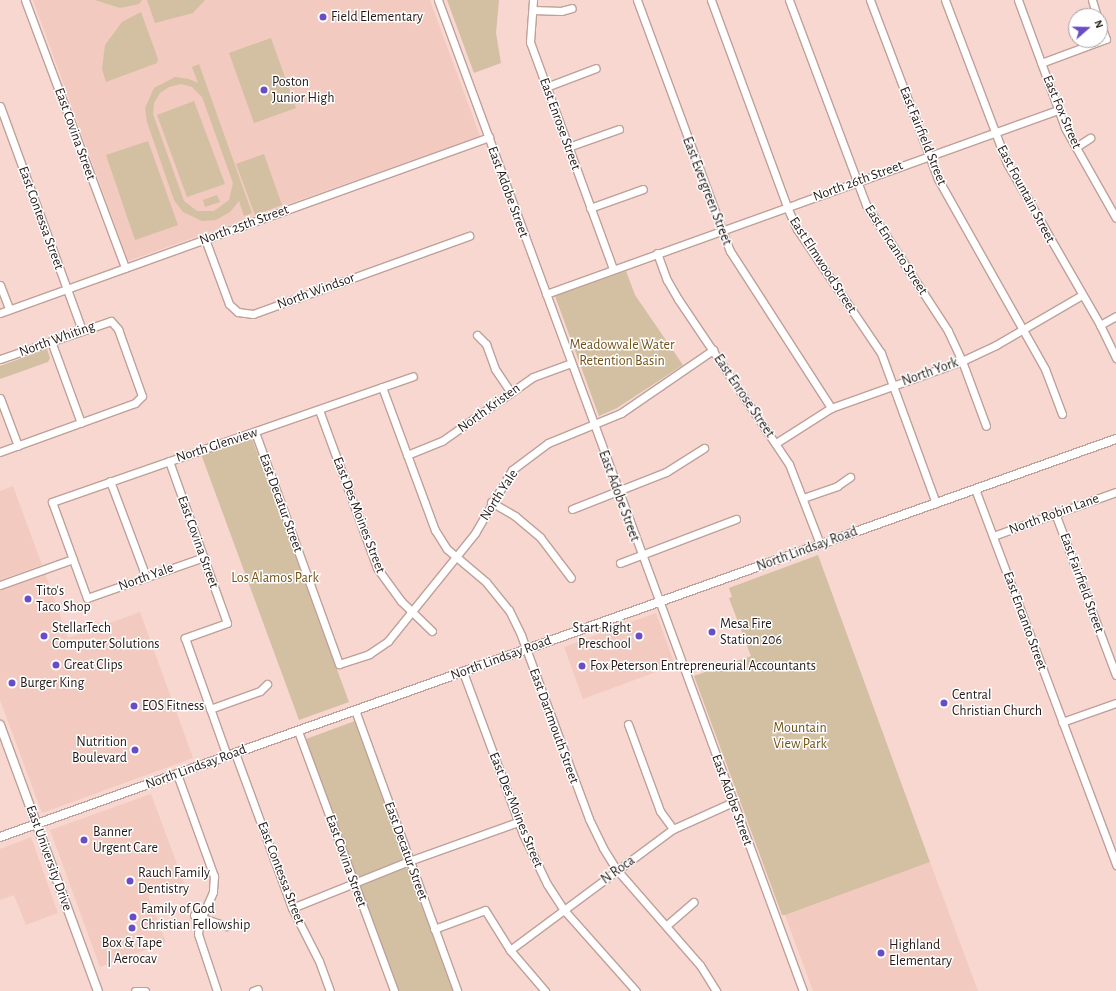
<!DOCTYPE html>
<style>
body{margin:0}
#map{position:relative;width:1116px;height:991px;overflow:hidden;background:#f7d7cf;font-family:"Alegreya Sans",sans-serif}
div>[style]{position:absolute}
.built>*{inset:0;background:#f2cac0}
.green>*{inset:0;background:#d3bfa1}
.roads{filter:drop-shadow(1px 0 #bea199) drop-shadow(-1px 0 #bea199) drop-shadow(0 1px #bea199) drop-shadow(0 -1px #bea199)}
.minor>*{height:7px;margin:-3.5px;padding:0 3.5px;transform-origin:3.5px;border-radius:3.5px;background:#fff}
.major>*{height:8px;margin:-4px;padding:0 4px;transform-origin:4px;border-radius:4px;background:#fff}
.dots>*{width:11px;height:11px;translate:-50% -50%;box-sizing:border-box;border:2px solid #fff;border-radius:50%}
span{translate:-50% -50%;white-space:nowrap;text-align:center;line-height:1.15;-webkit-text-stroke:3px #fff;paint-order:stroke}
.poi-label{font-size:14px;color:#241916}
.left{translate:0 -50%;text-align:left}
.right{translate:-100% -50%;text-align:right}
.street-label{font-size:14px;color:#241916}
.park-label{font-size:14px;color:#715117}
.north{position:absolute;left:1068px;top:8px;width:40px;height:40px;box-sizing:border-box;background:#fff;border:1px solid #a7a3a2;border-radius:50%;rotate:70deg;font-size:11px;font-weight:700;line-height:16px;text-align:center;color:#241916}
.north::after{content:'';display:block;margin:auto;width:14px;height:18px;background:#6a4dc6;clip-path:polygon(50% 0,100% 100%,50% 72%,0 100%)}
</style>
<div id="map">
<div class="built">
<i style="clip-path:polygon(33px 0,430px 0,480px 136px,128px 261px)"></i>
<i style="clip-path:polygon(13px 486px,42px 565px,0 580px,0 491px)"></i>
<i style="clip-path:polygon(45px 573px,68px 638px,140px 612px,193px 758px,42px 813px,0 700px,0 590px)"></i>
<i style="clip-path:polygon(656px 613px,675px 665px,583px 699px,564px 647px)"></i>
<i style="clip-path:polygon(151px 794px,184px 883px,148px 896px,166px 942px,100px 967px,50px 830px)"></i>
<i style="clip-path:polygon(31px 837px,58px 913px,26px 925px,14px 895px,0 900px,0 849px)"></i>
<i style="clip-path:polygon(930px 862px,978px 991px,813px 991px,785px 915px)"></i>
</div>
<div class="green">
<i style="clip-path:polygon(95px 0,142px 0,139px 4px,120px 8px)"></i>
<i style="clip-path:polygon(147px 0,205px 0,193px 13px,155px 23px)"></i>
<i style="clip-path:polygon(447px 0,499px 0,496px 33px,501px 63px,474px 73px)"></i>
<i style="clip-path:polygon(141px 12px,158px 59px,157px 63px,106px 82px,102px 69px,105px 45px,122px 22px)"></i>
<i style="clip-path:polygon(271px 38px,296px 108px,254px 123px,229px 53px)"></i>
<i style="clip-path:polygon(evenodd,199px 64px,252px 213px,244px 216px,239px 201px,230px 212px,216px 220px,202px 221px,183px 212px,174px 200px,147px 122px,145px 108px,154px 88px,175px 77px,189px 79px,198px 83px,192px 67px,199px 64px,181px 84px,192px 87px,202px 97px,233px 183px,229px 200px,214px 211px,197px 211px,184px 201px,153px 114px,154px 103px,160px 93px,169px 87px,181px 84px)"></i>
<i style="clip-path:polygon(194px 101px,225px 184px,187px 197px,157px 115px)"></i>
<i style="clip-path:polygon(148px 141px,178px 225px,135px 240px,106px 155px)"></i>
<i style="clip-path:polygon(264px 154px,282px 205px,255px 215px,236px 164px)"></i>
<i style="clip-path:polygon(217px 195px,220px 202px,205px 207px,203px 200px)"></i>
<i style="clip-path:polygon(626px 271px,635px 295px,683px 365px,617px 408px,599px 416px,555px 296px)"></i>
<i style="clip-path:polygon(47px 349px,50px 358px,48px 362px,0 379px,0 366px)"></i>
<i style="clip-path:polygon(251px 436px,349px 702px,299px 720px,201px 454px)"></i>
<i style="clip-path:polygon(818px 555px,930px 862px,785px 915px,782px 915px,694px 676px,751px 656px,729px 598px,732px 597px,729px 588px)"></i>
<i style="clip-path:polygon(355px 721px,454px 991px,398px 991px,306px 739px)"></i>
</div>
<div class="roads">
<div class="minor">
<i style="left:25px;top:0;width:286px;rotate:69.5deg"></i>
<i style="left:438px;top:0;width:1056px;rotate:69.78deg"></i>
<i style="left:533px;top:0;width:42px;rotate:94.1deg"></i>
<i style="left:530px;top:42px;width:242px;rotate:69.9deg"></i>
<i style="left:637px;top:0;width:268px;rotate:69.7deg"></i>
<i style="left:730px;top:251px;width:187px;rotate:57.2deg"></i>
<i style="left:711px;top:0;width:221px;rotate:69.8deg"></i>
<i style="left:787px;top:207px;width:24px;rotate:66deg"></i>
<i style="left:797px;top:229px;width:150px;rotate:55.9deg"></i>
<i style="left:881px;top:353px;width:160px;rotate:69.9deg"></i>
<i style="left:789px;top:0;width:219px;rotate:69.4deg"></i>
<i style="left:866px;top:205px;width:150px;rotate:56.9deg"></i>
<i style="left:948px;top:331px;width:33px;rotate:65deg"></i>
<i style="left:962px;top:361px;width:69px;rotate:69.7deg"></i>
<i style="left:870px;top:0;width:191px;rotate:69.2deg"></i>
<i style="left:938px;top:179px;width:218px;rotate:60.6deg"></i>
<i style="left:1045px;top:369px;width:48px;rotate:69.3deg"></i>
<i style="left:945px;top:0;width:174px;rotate:69.2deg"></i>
<i style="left:1007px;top:163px;width:187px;rotate:60.1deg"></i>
<i style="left:1100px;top:325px;width:37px;rotate:64deg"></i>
<i style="left:1018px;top:0;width:136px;rotate:69.8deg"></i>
<i style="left:1065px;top:128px;width:103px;rotate:60.5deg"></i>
<i style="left:1092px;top:0;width:17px;rotate:73deg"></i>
<i style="left:533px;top:10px;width:28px;rotate:2deg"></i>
<i style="left:561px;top:11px;width:11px;rotate:-15deg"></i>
<i style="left:1041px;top:63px;width:69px;rotate:-20.3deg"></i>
<i style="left:1106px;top:39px;width:17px;rotate:-111deg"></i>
<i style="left:546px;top:87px;width:53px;rotate:-20.8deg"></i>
<i style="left:0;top:106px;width:239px;rotate:69.9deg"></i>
<i style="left:568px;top:147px;width:54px;rotate:-19.4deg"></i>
<i style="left:1076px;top:147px;width:17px;rotate:-33deg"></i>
<i style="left:590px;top:208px;width:56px;rotate:-19.7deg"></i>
<i style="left:205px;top:239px;width:69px;rotate:69.7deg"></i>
<i style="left:229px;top:304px;width:12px;rotate:42deg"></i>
<i style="left:238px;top:312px;width:15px;rotate:8deg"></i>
<i style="left:253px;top:314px;width:230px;rotate:-19.9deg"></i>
<i style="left:657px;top:253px;width:29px;rotate:70deg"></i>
<i style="left:667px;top:280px;width:22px;rotate:60deg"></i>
<i style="left:678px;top:299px;width:199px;rotate:56.1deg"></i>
<i style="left:789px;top:464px;width:86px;rotate:68.8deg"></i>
<i style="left:0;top:285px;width:26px;rotate:69deg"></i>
<i style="left:546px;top:294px;width:544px;rotate:-19.77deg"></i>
<i style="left:0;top:313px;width:520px;rotate:-19.79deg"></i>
<i style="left:1100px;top:325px;width:18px;rotate:-29deg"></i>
<i style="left:477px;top:335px;width:13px;rotate:45deg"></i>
<i style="left:486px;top:344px;width:27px;rotate:70deg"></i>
<i style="left:495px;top:369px;width:27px;rotate:56deg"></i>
<i style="left:51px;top:341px;width:87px;rotate:69.9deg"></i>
<i style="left:0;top:359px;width:117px;rotate:-18.9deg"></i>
<i style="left:111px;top:321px;width:11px;rotate:49deg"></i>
<i style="left:118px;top:329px;width:71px;rotate:70.3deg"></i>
<i style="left:142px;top:396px;width:10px;rotate:135deg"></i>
<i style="left:135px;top:403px;width:144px;rotate:160.1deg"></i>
<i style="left:382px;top:387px;width:153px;rotate:69.7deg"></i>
<i style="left:435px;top:530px;width:22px;rotate:58deg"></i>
<i style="left:447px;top:549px;width:51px;rotate:40.2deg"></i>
<i style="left:486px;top:582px;width:36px;rotate:51deg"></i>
<i style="left:509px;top:610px;width:28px;rotate:64deg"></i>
<i style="left:521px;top:635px;width:196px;rotate:69.7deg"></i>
<i style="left:589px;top:819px;width:32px;rotate:64deg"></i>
<i style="left:603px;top:848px;width:26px;rotate:58deg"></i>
<i style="left:617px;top:870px;width:126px;rotate:48.9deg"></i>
<i style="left:700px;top:965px;width:31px;rotate:58deg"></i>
<i style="left:0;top:398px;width:51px;rotate:69.4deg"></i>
<i style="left:319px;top:410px;width:168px;rotate:69.8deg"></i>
<i style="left:377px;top:568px;width:41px;rotate:54deg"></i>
<i style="left:401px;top:601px;width:43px;rotate:44.1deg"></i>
<i style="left:255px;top:432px;width:247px;rotate:70.1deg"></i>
<i style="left:339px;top:664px;width:32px;rotate:-18deg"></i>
<i style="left:369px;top:654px;width:23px;rotate:-34deg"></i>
<i style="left:388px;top:641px;width:139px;rotate:-51.1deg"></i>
<i style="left:475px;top:533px;width:73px;rotate:-59.6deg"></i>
<i style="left:512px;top:470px;width:45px;rotate:-36.9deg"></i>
<i style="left:548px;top:443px;width:79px;rotate:-22.3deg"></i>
<i style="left:621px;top:413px;width:112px;rotate:-34.4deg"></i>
<i style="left:776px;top:443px;width:65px;rotate:-32.5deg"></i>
<i style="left:831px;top:408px;width:139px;rotate:-19.7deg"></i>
<i style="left:962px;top:361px;width:38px;rotate:-25deg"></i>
<i style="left:996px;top:345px;width:99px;rotate:-30.2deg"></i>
<i style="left:407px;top:455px;width:38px;rotate:-22deg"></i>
<i style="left:442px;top:441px;width:111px;rotate:-35.1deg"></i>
<i style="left:533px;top:377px;width:40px;rotate:-20.2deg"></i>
<i style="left:169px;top:461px;width:172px;rotate:70.3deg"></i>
<i style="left:227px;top:623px;width:45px;rotate:160.3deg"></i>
<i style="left:185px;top:638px;width:125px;rotate:70.4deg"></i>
<i style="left:110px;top:481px;width:103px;rotate:69.4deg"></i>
<i style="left:975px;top:489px;width:402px;rotate:69.4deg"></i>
<i style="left:803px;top:498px;width:36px;rotate:-19deg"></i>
<i style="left:837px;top:486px;width:16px;rotate:-35deg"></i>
<i style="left:491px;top:502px;width:28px;rotate:30deg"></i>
<i style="left:515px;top:516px;width:33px;rotate:40deg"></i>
<i style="left:540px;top:537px;width:51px;rotate:52.9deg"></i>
<i style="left:572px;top:509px;width:101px;rotate:-21.5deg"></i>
<i style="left:666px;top:472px;width:45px;rotate:-32.3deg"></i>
<i style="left:1055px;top:513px;width:173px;rotate:69.4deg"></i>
<i style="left:993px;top:536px;width:131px;rotate:-19.7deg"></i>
<i style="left:204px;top:557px;width:124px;rotate:160.7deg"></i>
<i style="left:87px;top:598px;width:102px;rotate:-110deg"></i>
<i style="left:52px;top:502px;width:382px;rotate:-19.2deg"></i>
<i style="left:620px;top:563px;width:124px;rotate:-20.8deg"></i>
<i style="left:0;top:585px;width:77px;rotate:-19.6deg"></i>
<i style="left:463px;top:672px;width:173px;rotate:69.7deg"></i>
<i style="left:523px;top:834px;width:55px;rotate:64.4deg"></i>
<i style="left:547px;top:884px;width:31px;rotate:57deg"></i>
<i style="left:564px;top:910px;width:108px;rotate:48.4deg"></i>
<i style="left:210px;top:709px;width:53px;rotate:-19.8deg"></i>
<i style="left:260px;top:691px;width:10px;rotate:-45deg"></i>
<i style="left:355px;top:710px;width:299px;rotate:70deg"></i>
<i style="left:1062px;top:722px;width:57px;rotate:-19.4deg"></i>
<i style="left:628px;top:724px;width:93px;rotate:69.8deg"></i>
<i style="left:660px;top:811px;width:22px;rotate:54deg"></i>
<i style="left:298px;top:731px;width:277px;rotate:69.7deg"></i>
<i style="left:235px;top:753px;width:165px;rotate:69.8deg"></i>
<i style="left:292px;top:908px;width:59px;rotate:63deg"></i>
<i style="left:319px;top:961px;width:32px;rotate:70deg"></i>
<i style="left:177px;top:774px;width:109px;rotate:70.1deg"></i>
<i style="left:214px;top:876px;width:16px;rotate:94deg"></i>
<i style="left:213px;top:892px;width:34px;rotate:114deg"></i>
<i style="left:199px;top:923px;width:11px;rotate:95deg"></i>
<i style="left:198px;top:934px;width:60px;rotate:71.6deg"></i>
<i style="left:292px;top:908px;width:126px;rotate:-21.9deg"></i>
<i style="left:409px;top:861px;width:116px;rotate:-19.7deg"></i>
<i style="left:194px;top:915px;width:34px;rotate:19deg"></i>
<i style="left:667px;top:925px;width:35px;rotate:-41deg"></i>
<i style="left:434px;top:929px;width:54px;rotate:-20.4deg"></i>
<i style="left:485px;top:910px;width:47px;rotate:58deg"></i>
<i style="left:510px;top:950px;width:54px;rotate:49.5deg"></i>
<i style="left:510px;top:950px;width:203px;rotate:-36.6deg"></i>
<i style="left:673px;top:829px;width:66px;rotate:-24.2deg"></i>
<i style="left:135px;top:991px;width:10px"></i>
<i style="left:253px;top:991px;width:5px;rotate:-22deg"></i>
</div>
<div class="major">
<i style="left:0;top:725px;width:283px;rotate:69.8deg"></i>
<i style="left:0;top:837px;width:1185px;rotate:-19.63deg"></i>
</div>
</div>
<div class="dots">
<i style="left:323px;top:17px;background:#6a4dc6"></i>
<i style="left:264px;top:90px;background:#6a4dc6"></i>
<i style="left:28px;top:599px;background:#6a4dc6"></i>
<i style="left:712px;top:632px;background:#6a4dc6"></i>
<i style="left:44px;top:636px;background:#6a4dc6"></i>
<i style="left:639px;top:636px;background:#6a4dc6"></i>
<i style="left:56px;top:665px;background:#6a4dc6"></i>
<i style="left:582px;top:666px;background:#6a4dc6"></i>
<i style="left:12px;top:683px;background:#6a4dc6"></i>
<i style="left:944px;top:703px;background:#6a4dc6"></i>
<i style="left:134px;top:706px;background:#6a4dc6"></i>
<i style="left:135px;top:750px;background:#6a4dc6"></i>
<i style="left:84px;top:840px;background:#6a4dc6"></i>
<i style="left:130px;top:881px;background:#6a4dc6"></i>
<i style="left:133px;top:917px;background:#6a4dc6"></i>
<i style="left:132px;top:928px;background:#6a4dc6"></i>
<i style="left:881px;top:953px;background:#6a4dc6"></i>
</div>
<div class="poi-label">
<span class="left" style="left:331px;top:17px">Field Elementary</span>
<span class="left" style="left:272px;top:90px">Poston<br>Junior High</span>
<span class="left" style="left:36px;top:599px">Tito's<br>Taco Shop</span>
<span class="left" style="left:720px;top:632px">Mesa Fire<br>Station 206</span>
<span class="left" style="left:52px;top:636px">StellarTech<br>Computer Solutions</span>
<span class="right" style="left:631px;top:636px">Start Right<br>Preschool</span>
<span class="left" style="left:64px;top:665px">Great Clips</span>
<span class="left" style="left:590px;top:666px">Fox Peterson Entrepreneurial Accountants</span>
<span class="left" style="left:20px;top:683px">Burger King</span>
<span class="left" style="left:952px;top:703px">Central<br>Christian Church</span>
<span class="left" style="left:142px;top:706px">EOS Fitness</span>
<span class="right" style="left:127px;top:750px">Nutrition<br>Boulevard</span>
<span class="left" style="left:93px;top:840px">Banner<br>Urgent Care</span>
<span class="left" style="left:138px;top:881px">Rauch Family<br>Dentistry</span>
<span class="left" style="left:141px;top:917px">Family of God<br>Christian Fellowship</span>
<span style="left:132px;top:951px">Box &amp; Tape<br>| Aerocav</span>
<span class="left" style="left:889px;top:953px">Highland<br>Elementary</span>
</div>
<div class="street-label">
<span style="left:1062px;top:112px;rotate:67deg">East Fox Street</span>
<span style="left:560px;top:124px;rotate:70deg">East Enrose Street</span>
<span style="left:75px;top:134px;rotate:70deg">East Covina Street</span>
<span style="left:923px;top:136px;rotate:68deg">East Fairfield Street</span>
<span style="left:858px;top:181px;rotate:-20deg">North 26th Street</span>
<span style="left:707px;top:191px;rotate:69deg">East Evergreen Street</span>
<span style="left:508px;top:192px;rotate:70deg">East Adobe Street</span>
<span style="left:1026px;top:194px;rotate:62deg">East Fountain Street</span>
<span style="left:41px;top:218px;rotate:70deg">East Contessa Street</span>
<span style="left:244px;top:225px;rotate:-20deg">North 25th Street</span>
<span style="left:896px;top:250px;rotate:57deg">East Encanto Street</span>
<span style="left:823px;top:265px;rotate:57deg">East Elmwood Street</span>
<span style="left:316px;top:291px;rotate:-20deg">North Windsor</span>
<span style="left:57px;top:339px;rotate:-20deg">North Whiting</span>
<span style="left:930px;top:372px;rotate:-20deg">North York</span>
<span style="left:744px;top:396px;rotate:56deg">East Enrose Street</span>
<span style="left:489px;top:408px;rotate:-36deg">North Kristen</span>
<span style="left:217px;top:445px;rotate:-18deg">North Glenview</span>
<span style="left:499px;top:495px;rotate:-57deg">North Yale</span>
<span style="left:619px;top:496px;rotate:70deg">East Adobe Street</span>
<span style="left:281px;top:503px;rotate:70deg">East Decatur Street</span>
<span style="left:1054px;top:514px;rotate:-20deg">North Robin Lane</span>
<span style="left:359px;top:515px;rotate:69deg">East Des Moines Street</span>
<span style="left:198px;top:542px;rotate:70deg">East Covina Street</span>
<span style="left:807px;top:549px;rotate:-20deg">North Lindsay Road</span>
<span style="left:146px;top:577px;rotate:-20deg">North Yale</span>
<span style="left:1082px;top:583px;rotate:70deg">East Fairfield Street</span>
<span style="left:1025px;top:621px;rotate:70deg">East Encanto Street</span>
<span style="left:501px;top:658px;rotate:-20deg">North Lindsay Road</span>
<span style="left:554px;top:726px;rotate:70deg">East Dartmouth Street</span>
<span style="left:196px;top:767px;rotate:-20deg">North Lindsay Road</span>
<span style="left:732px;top:800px;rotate:70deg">East Adobe Street</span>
<span style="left:516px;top:810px;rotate:68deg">East Des Moines Street</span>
<span style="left:406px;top:851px;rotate:70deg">East Decatur Street</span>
<span style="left:49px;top:858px;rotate:70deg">East University Drive</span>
<span style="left:346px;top:861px;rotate:70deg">East Covina Street</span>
<span style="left:618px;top:870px;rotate:-36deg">N Roca</span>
<span style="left:281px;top:873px;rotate:69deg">East Contessa Street</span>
</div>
<div class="park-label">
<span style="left:622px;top:353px">Meadowvale Water<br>Retention Basin</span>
<span style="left:275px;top:578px">Los Alamos Park</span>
<span style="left:800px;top:736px">Mountain<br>View Park</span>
</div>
<div class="north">N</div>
</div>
